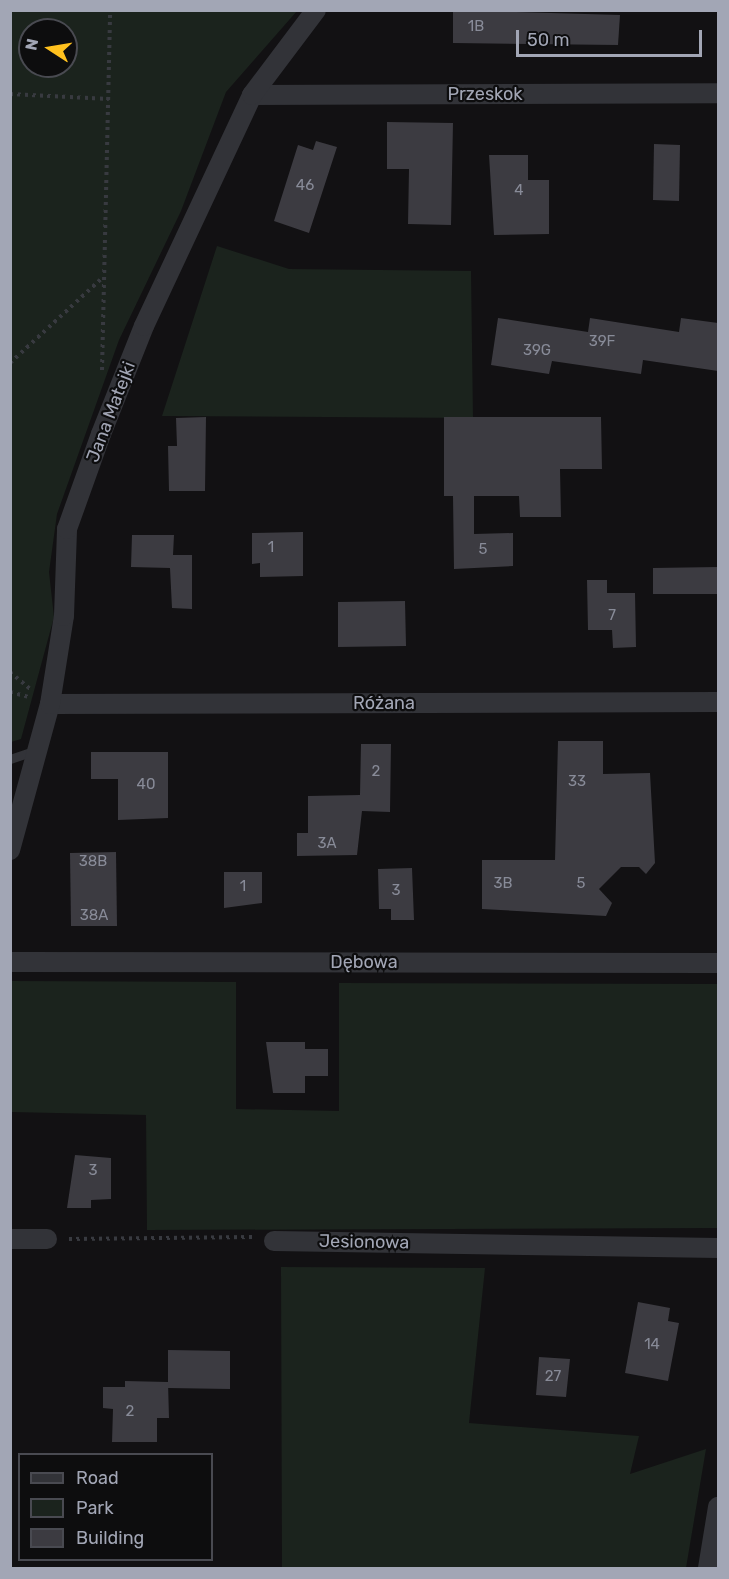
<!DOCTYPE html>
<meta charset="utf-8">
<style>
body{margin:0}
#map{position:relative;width:729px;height:1579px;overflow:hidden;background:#121113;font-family:Rubik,sans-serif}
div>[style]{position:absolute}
.green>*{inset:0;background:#1b231d}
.building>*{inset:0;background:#3c3b41}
.path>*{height:4px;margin-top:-2px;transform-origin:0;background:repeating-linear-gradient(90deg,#383a40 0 3px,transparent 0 7.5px)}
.lane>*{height:9px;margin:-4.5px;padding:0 4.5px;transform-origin:4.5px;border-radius:4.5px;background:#323338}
.street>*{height:20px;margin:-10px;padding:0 10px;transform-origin:10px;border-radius:10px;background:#323338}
span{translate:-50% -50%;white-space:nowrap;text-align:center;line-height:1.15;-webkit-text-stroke:4.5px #0d0d0e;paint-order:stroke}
.number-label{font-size:15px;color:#888b98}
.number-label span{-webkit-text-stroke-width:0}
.street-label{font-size:18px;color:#a2a6b5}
.frame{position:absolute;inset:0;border:12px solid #a2a6b5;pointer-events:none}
.legend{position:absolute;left:18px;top:1453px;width:195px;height:108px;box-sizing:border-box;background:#0d0d0e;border:2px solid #494a51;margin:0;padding:8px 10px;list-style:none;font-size:18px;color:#a2a6b5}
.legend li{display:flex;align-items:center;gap:12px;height:30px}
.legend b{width:30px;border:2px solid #494a51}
.north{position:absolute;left:18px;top:18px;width:60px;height:60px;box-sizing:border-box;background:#0d0d0e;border:2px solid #494a51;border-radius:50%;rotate:282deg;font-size:16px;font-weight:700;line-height:24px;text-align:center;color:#a2a6b5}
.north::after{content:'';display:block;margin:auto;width:21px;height:27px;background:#ffc11e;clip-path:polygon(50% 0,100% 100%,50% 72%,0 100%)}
.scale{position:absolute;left:516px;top:30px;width:186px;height:27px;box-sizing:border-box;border:3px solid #a2a6b5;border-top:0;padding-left:8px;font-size:18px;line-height:21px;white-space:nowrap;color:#a2a6b5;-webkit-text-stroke:4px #0d0d0e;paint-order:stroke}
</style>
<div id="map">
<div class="green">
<i style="clip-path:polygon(evenodd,11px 10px,297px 11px,226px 92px,181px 211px,119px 340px,57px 514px,49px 572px,54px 617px,21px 739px,11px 742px,11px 10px,30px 30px,66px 30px,66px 66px,30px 66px,30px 30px)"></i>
<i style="clip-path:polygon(217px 246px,289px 269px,471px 271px,473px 418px,162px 416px)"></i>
<i style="clip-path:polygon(11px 981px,236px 982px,236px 1109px,339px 1111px,339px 983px,718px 984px,718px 1228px,147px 1230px,146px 1115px,11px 1112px)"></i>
<i style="clip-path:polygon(281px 1267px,485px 1268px,469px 1423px,639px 1436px,630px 1474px,706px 1449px,686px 1568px,282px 1568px)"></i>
</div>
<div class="building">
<i style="clip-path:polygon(453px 10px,620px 15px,618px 45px,453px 43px)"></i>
<i style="clip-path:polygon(387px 122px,453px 123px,451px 225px,408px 224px,409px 169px,387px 169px)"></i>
<i style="clip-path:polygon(316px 141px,337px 147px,309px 233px,274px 221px,298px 145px,313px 150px)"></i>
<i style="clip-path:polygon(654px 144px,680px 145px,679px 201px,653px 200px)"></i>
<i style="clip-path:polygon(489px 155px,528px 155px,528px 180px,549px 180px,549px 234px,494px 235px)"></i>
<i style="clip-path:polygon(498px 318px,588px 332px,590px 318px,679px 332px,681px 318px,718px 323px,718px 371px,643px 360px,641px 374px,552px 361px,549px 374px,491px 365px)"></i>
<i style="clip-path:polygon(206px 417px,205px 491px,169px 491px,168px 446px,177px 446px,176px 418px)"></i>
<i style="clip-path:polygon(444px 417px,601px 417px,602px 469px,560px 469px,561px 517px,520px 517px,519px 496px,474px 496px,474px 534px,513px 533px,513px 566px,454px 569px,453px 496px,444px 496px)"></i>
<i style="clip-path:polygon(303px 532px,303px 576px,260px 577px,260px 563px,252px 564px,252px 533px)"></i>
<i style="clip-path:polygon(132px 535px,174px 535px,173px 555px,192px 555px,192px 609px,172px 608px,170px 568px,131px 567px)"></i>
<i style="clip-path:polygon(718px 567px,718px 594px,653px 594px,653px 568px)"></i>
<i style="clip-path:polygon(587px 580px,607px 580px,607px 593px,635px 593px,636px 647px,613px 648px,612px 630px,588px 630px)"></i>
<i style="clip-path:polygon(405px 601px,406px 646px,338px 647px,338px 602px)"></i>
<i style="clip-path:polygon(558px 741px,603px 741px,603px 774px,650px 773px,655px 863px,646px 874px,639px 867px,621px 867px,599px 889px,612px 903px,606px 916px,482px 909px,482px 860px,555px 860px)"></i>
<i style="clip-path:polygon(361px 744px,391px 744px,390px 812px,362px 811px,357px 855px,297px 856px,297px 833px,308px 833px,308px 796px,360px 795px)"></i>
<i style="clip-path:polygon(91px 752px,168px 752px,168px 818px,118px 820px,118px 779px,91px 779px)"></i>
<i style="clip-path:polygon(116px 852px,117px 926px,71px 926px,70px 853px)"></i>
<i style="clip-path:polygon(412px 868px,414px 920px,391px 920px,391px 909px,379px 909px,378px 869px)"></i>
<i style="clip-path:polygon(224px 872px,262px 872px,262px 903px,224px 908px)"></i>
<i style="clip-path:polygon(266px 1042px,305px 1042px,305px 1049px,328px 1049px,328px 1076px,305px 1076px,305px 1093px,273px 1093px)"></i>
<i style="clip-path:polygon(75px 1155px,111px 1158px,111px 1199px,91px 1200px,91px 1208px,67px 1208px)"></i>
<i style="clip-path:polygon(638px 1302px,670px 1308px,668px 1321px,679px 1323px,668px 1381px,625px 1373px)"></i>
<i style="clip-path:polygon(168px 1350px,230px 1351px,230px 1389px,168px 1388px)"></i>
<i style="clip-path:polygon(539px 1357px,570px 1359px,566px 1397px,536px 1395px)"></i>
<i style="clip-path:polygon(125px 1381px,168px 1382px,169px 1418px,157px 1418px,157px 1442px,112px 1442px,113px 1409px,103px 1408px,103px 1387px,125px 1387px)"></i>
</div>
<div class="path">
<i style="left:10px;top:94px;width:99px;rotate:2.9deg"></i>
<i style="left:10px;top:363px;width:125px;rotate:-42.7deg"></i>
<i style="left:102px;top:370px;width:360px;rotate:-88.7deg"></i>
<i style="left:10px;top:672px;width:26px;rotate:40deg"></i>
<i style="left:10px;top:692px;width:20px;rotate:15deg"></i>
<i style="left:69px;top:1239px;width:184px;rotate:-0.6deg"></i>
</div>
<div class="lane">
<i style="left:10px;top:759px;width:28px;rotate:-19deg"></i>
</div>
<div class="street">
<i style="left:252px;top:95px;width:466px;rotate:-0.2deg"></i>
<i style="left:50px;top:704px;width:668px;rotate:-0.17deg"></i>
<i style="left:10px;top:850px;width:151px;rotate:-74.7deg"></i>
<i style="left:50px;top:704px;width:89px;rotate:-81deg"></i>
<i style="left:64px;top:616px;width:87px;rotate:-88deg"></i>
<i style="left:67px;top:529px;width:101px;rotate:-70.3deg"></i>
<i style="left:101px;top:434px;width:116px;rotate:-68.3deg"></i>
<i style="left:144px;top:326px;width:255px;rotate:-64.9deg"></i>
<i style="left:252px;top:95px;width:106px;rotate:-53deg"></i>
<i style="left:10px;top:962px;width:708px;rotate:0.08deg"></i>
<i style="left:10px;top:1239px;width:37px"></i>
<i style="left:274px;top:1241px;width:444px;rotate:0.9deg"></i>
<i style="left:708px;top:1568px;width:62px;rotate:-80.7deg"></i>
</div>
<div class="number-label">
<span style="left:476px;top:27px">1B</span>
<span style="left:305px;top:186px">46</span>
<span style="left:519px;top:191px">4</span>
<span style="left:602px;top:342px">39F</span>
<span style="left:537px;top:351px">39G</span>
<span style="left:271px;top:548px">1</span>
<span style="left:483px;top:550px">5</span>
<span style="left:612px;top:616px">7</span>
<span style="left:376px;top:772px">2</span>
<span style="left:577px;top:782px">33</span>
<span style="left:146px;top:785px">40</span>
<span style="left:327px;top:844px">3A</span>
<span style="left:93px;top:862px">38B</span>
<span style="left:503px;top:884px">3B</span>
<span style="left:581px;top:884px">5</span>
<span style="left:243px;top:887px">1</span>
<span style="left:396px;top:891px">3</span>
<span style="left:94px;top:916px">38A</span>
<span style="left:93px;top:1171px">3</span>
<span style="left:652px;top:1345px">14</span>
<span style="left:553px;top:1377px">27</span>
<span style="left:130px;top:1412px">2</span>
</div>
<div class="street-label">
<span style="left:485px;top:94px">Przeskok</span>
<span style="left:111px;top:412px;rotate:-69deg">Jana Matejki</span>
<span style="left:384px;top:703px">Różana</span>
<span style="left:364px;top:962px">Dębowa</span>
<span style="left:364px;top:1242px;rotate:1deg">Jesionowa</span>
</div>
<div class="frame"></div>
<ul class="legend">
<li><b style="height:8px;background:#323338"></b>Road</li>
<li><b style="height:16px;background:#1b231d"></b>Park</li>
<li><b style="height:16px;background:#3c3b41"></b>Building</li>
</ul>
<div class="north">N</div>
<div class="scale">50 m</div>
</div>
